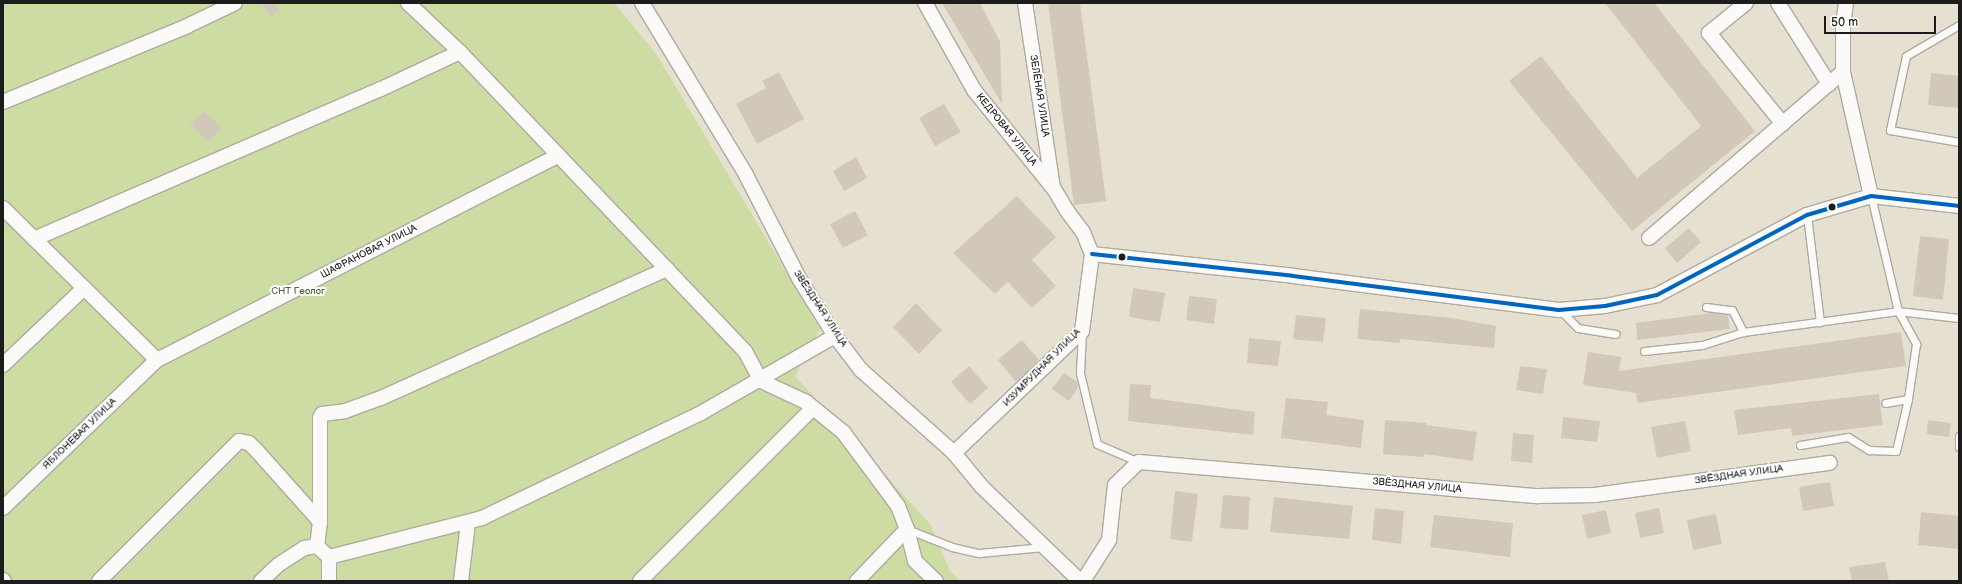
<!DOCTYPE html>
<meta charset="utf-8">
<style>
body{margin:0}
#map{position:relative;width:1962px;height:584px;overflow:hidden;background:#e6e0d0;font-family:"Balsamiq Sans",sans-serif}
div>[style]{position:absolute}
.green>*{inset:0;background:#cddca3}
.building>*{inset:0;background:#d2c8b9}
.roads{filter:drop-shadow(1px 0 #aeaaa0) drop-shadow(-1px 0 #aeaaa0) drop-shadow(0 1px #aeaaa0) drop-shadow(0 -1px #aeaaa0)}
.lane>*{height:7px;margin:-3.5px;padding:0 3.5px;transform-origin:3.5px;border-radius:3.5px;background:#fbfaf8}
.street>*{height:14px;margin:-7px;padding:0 7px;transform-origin:7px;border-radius:7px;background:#fbfaf8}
.bus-1>*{height:4px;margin:-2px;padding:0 2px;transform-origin:2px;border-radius:2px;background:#0065bd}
.dots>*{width:11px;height:11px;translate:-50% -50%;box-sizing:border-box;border:2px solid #fff;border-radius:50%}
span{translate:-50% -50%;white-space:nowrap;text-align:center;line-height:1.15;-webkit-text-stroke:4px #fff;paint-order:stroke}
.street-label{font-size:10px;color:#1c1c1c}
.park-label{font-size:10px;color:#535e3f}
.frame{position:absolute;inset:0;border:4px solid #1c1c1c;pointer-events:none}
.scale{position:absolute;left:1824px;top:16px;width:112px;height:18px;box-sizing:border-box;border:2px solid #1c1c1c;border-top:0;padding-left:5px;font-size:12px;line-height:14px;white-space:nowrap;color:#1c1c1c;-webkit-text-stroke:3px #fff;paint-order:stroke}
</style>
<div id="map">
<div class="green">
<i style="clip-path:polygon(3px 3px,614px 3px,657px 55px,820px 329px,795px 376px,930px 524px,950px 571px,960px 581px,3px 581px)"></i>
</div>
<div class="building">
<i style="clip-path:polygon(261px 3px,275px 3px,280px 10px,271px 17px)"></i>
<i style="clip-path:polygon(942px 3px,980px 3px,1000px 42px,1002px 104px)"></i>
<i style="clip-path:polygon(1048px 3px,1080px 3px,1106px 201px,1074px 205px)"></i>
<i style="clip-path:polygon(1605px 3px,1654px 3px,1755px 131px,1632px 231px,1509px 81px,1541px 56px,1637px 178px,1701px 126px)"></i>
<i style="clip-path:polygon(779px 72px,804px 119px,757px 144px,736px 104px,766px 88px,762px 81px)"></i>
<i style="clip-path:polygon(1931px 73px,1959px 76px,1959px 108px,1928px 105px)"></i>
<i style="clip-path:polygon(944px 104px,961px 132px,935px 146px,919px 118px)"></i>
<i style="clip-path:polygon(204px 111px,222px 128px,208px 142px,190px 125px)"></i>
<i style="clip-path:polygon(856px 157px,867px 178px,844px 191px,833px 171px)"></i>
<i style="clip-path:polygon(1017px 196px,1056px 237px,1032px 260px,1056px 286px,1032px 308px,1008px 282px,995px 294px,953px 253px)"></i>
<i style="clip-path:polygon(855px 211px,868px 235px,843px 248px,830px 224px)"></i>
<i style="clip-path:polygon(1689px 228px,1701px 242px,1677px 263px,1665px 248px)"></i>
<i style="clip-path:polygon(1920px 236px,1949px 239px,1943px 300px,1913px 296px)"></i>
<i style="clip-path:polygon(1133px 288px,1165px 293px,1160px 322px,1129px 317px)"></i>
<i style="clip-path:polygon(1189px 296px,1217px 299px,1214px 324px,1186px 320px)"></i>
<i style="clip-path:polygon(916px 303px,942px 330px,919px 354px,893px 327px)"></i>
<i style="clip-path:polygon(1360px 309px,1452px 318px,1496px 326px,1494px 348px,1400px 339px,1400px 343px,1357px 339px)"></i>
<i style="clip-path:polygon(1712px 313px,1728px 315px,1730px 329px,1637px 340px,1636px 323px)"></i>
<i style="clip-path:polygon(1296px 315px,1326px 318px,1323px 342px,1293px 339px)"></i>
<i style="clip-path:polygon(1901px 332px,1906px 366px,1637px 403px,1636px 393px,1583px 385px,1588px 352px,1621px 357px,1619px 371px)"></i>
<i style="clip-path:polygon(1249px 338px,1281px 341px,1278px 366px,1247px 363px)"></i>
<i style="clip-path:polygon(1022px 340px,1039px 360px,1016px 382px,998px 360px)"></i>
<i style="clip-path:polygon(969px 366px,988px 388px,970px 404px,951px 382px)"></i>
<i style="clip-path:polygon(1520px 366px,1547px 369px,1543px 394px,1516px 390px)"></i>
<i style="clip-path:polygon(1064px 373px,1077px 382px,1078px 388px,1069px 401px,1052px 389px)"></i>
<i style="clip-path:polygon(1130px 384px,1151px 385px,1150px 398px,1255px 412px,1253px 435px,1128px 421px)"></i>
<i style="clip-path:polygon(1879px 394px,1883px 425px,1792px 436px,1791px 428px,1738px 435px,1734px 410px)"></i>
<i style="clip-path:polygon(1286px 398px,1328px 402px,1326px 415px,1364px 420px,1361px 448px,1281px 438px)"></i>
<i style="clip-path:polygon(1563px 417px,1600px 421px,1597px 442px,1561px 438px)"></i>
<i style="clip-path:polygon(1385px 420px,1426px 423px,1426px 425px,1477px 432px,1473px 461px,1424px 454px,1424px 457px,1383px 454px)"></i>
<i style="clip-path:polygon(1928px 420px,1951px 423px,1949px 437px,1927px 434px)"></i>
<i style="clip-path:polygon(1685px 421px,1691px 451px,1657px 458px,1651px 427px)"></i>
<i style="clip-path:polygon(1513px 433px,1534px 435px,1532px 463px,1511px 461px)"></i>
<i style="clip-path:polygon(1830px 482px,1834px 506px,1803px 511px,1799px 487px)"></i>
<i style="clip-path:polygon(1175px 491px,1198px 494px,1192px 542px,1170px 539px)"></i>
<i style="clip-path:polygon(1223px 495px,1250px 497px,1248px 530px,1220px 528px)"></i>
<i style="clip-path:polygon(1274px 497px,1353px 506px,1349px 539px,1270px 532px)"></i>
<i style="clip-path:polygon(1375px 508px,1404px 511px,1401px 544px,1372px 540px)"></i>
<i style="clip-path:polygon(1659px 508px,1664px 533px,1640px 538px,1635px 513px)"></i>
<i style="clip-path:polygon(1606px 510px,1611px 533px,1587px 539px,1582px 515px)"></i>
<i style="clip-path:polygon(1921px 512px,1959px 516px,1959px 549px,1918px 545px)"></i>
<i style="clip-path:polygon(1716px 514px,1722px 544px,1693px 550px,1687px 520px)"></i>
<i style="clip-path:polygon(1434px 515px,1513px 523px,1510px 557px,1430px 547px)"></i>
<i style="clip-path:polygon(1885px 562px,1889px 581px,1852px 581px,1849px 567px)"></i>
</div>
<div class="roads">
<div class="lane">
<i style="left:1959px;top:25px;width:61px;rotate:149.7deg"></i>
<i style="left:1906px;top:56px;width:76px;rotate:102.2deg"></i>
<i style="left:1890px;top:130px;width:70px;rotate:9.9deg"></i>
<i style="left:1871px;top:196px;width:118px;rotate:76.8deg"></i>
<i style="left:1898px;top:311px;width:61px;rotate:6.5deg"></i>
<i style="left:1807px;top:215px;width:108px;rotate:83.1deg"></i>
<i style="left:1706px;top:307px;width:26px;rotate:7deg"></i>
<i style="left:1732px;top:310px;width:25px;rotate:63deg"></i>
<i style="left:1560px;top:310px;width:25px;rotate:45deg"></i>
<i style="left:1578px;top:328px;width:38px;rotate:9deg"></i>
<i style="left:1082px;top:333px;width:40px;rotate:92.9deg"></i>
<i style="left:1080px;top:373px;width:73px;rotate:76.5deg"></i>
<i style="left:1097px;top:444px;width:46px;rotate:23.2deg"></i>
<i style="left:1644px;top:351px;width:58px;rotate:-5.9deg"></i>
<i style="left:1702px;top:345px;width:43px;rotate:-17.6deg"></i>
<i style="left:1743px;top:332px;width:156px;rotate:-7.7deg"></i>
<i style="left:1898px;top:311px;width:38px;rotate:61deg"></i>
<i style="left:1916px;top:344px;width:56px;rotate:98.3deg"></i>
<i style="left:1908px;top:399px;width:23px;rotate:170deg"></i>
<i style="left:1959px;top:436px;width:11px;rotate:90deg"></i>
<i style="left:1800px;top:445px;width:49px;rotate:-9.5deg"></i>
<i style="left:1848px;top:437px;width:25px;rotate:32deg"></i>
<i style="left:1869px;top:450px;width:27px;rotate:2deg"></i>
<i style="left:1896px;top:451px;width:53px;rotate:-77deg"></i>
<i style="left:907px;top:529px;width:48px;rotate:21.8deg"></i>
<i style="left:952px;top:547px;width:28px;rotate:13deg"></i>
<i style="left:979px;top:553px;width:65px;rotate:-5.3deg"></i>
</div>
<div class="street">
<i style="left:408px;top:3px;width:71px;rotate:43.3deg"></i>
<i style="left:460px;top:52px;width:413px;rotate:46.4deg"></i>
<i style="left:745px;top:351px;width:34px;rotate:62deg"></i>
<i style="left:761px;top:381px;width:50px;rotate:25deg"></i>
<i style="left:806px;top:402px;width:48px;rotate:39deg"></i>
<i style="left:843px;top:432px;width:92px;rotate:53.4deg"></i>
<i style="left:898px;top:506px;width:25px;rotate:69deg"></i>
<i style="left:907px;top:529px;width:33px;rotate:76deg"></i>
<i style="left:915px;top:561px;width:29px;rotate:44deg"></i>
<i style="left:642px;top:3px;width:201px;rotate:58.8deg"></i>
<i style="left:746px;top:175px;width:118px;rotate:62.8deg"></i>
<i style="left:800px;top:280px;width:66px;rotate:58deg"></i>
<i style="left:835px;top:336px;width:43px;rotate:52.6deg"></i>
<i style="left:861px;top:370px;width:125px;rotate:41.7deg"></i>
<i style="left:954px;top:453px;width:44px;rotate:50.5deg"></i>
<i style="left:982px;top:487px;width:136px;rotate:43.8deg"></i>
<i style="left:925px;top:3px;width:100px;rotate:60.6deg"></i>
<i style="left:974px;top:90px;width:127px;rotate:51.1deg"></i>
<i style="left:1054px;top:189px;width:26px;rotate:59deg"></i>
<i style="left:1067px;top:211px;width:26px;rotate:53deg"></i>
<i style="left:1083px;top:232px;width:24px;rotate:68deg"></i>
<i style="left:1092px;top:254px;width:78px;rotate:97.4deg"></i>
<i style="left:1082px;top:331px;width:177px;rotate:136.4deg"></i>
<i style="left:1025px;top:3px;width:187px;rotate:81.4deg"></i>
<i style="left:1746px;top:3px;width:48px;rotate:141deg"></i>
<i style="left:1709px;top:33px;width:117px;rotate:50.9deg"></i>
<i style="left:1778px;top:3px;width:96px;rotate:57.8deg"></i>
<i style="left:1846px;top:3px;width:21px;rotate:98deg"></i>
<i style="left:1843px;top:24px;width:48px;rotate:90deg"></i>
<i style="left:1843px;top:72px;width:127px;rotate:77.3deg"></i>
<i style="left:3px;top:102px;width:199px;rotate:-22.4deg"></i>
<i style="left:187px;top:26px;width:53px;rotate:-25.6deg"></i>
<i style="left:3px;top:208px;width:216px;rotate:44.6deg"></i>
<i style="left:1649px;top:238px;width:255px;rotate:-40.6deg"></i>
<i style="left:34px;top:239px;width:378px;rotate:-23.4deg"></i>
<i style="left:381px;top:89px;width:87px;rotate:-25.1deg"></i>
<i style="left:1092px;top:254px;width:202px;rotate:6.2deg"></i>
<i style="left:1293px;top:276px;width:268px;rotate:7.3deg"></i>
<i style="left:1559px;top:310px;width:46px;rotate:-5deg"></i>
<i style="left:1605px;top:306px;width:53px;rotate:-11.9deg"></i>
<i style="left:1657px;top:295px;width:170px;rotate:-28.1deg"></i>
<i style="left:1807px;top:215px;width:67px;rotate:-16.5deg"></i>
<i style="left:1871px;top:196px;width:89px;rotate:6.5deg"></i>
<i style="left:3px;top:365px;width:112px;rotate:-43.5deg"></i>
<i style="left:3px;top:508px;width:214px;rotate:-43.9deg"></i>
<i style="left:157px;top:360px;width:450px;rotate:-27deg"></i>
<i style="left:320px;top:522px;width:104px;rotate:-90deg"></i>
<i style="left:320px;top:418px;width:4px;rotate:-63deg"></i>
<i style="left:322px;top:414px;width:23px;rotate:-7deg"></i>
<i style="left:345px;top:411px;width:38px;rotate:-20deg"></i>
<i style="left:381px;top:398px;width:314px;rotate:-24.3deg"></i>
<i style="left:329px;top:557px;width:158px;rotate:-14.3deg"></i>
<i style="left:482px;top:518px;width:243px;rotate:-25.6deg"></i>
<i style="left:701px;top:413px;width:155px;rotate:-29.9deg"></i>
<i style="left:3px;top:580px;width:1px;rotate:45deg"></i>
<i style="left:99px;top:581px;width:198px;rotate:-45deg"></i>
<i style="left:239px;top:441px;width:10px;rotate:11deg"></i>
<i style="left:249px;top:443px;width:11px;rotate:45deg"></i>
<i style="left:257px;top:451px;width:87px;rotate:48.3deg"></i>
<i style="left:315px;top:516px;width:8px;rotate:50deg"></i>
<i style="left:320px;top:522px;width:24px;rotate:97deg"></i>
<i style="left:261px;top:581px;width:23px;rotate:-43deg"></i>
<i style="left:278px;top:565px;width:31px;rotate:-33deg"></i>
<i style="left:304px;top:548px;width:13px;rotate:-9deg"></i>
<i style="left:317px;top:546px;width:16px;rotate:43deg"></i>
<i style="left:329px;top:557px;width:24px;rotate:90deg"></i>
<i style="left:461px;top:581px;width:58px;rotate:-83.1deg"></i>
<i style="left:640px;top:581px;width:245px;rotate:-45deg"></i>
<i style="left:857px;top:581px;width:72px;rotate:-46.1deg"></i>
<i style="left:1083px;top:581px;width:49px;rotate:-57.6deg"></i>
<i style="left:1109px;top:540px;width:55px;rotate:-83.8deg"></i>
<i style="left:1115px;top:485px;width:33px;rotate:-44deg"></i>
<i style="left:1139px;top:462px;width:400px;rotate:4.9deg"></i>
<i style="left:1538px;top:496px;width:57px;rotate:-1deg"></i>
<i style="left:1595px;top:495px;width:237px;rotate:-7.8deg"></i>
</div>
</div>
<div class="bus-1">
<i style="left:1092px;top:254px;width:202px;rotate:6.2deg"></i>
<i style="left:1293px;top:276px;width:268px;rotate:7.3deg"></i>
<i style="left:1559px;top:310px;width:46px;rotate:-5deg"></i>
<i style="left:1605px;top:306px;width:53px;rotate:-11.9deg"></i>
<i style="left:1657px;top:295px;width:170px;rotate:-28.1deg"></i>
<i style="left:1807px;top:215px;width:67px;rotate:-16.5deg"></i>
<i style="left:1871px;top:196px;width:89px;rotate:6.5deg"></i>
</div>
<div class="dots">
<i style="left:1832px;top:207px;background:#1c1c1c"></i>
<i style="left:1122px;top:257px;background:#1c1c1c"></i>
</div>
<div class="street-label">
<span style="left:1039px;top:96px;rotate:81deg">ЗЕЛЁНАЯ УЛИЦА</span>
<span style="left:1006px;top:130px;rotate:51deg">КЕДРОВАЯ УЛИЦА</span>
<span style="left:369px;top:252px;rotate:-27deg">ШАФРАНОВАЯ УЛИЦА</span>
<span style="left:820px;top:309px;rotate:57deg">ЗВЁЗДНАЯ УЛИЦА</span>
<span style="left:1042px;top:368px;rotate:-45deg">ИЗУМРУДНАЯ УЛИЦА</span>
<span style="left:80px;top:434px;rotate:-44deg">ЯБЛОНЕВАЯ УЛИЦА</span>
<span style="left:1739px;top:475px;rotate:-8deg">ЗВЁЗДНАЯ УЛИЦА</span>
<span style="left:1417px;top:486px;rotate:5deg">ЗВЁЗДНАЯ УЛИЦА</span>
</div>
<div class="park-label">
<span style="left:298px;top:292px">СНТ Геолог</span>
</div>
<div class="frame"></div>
<div class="scale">50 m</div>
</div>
